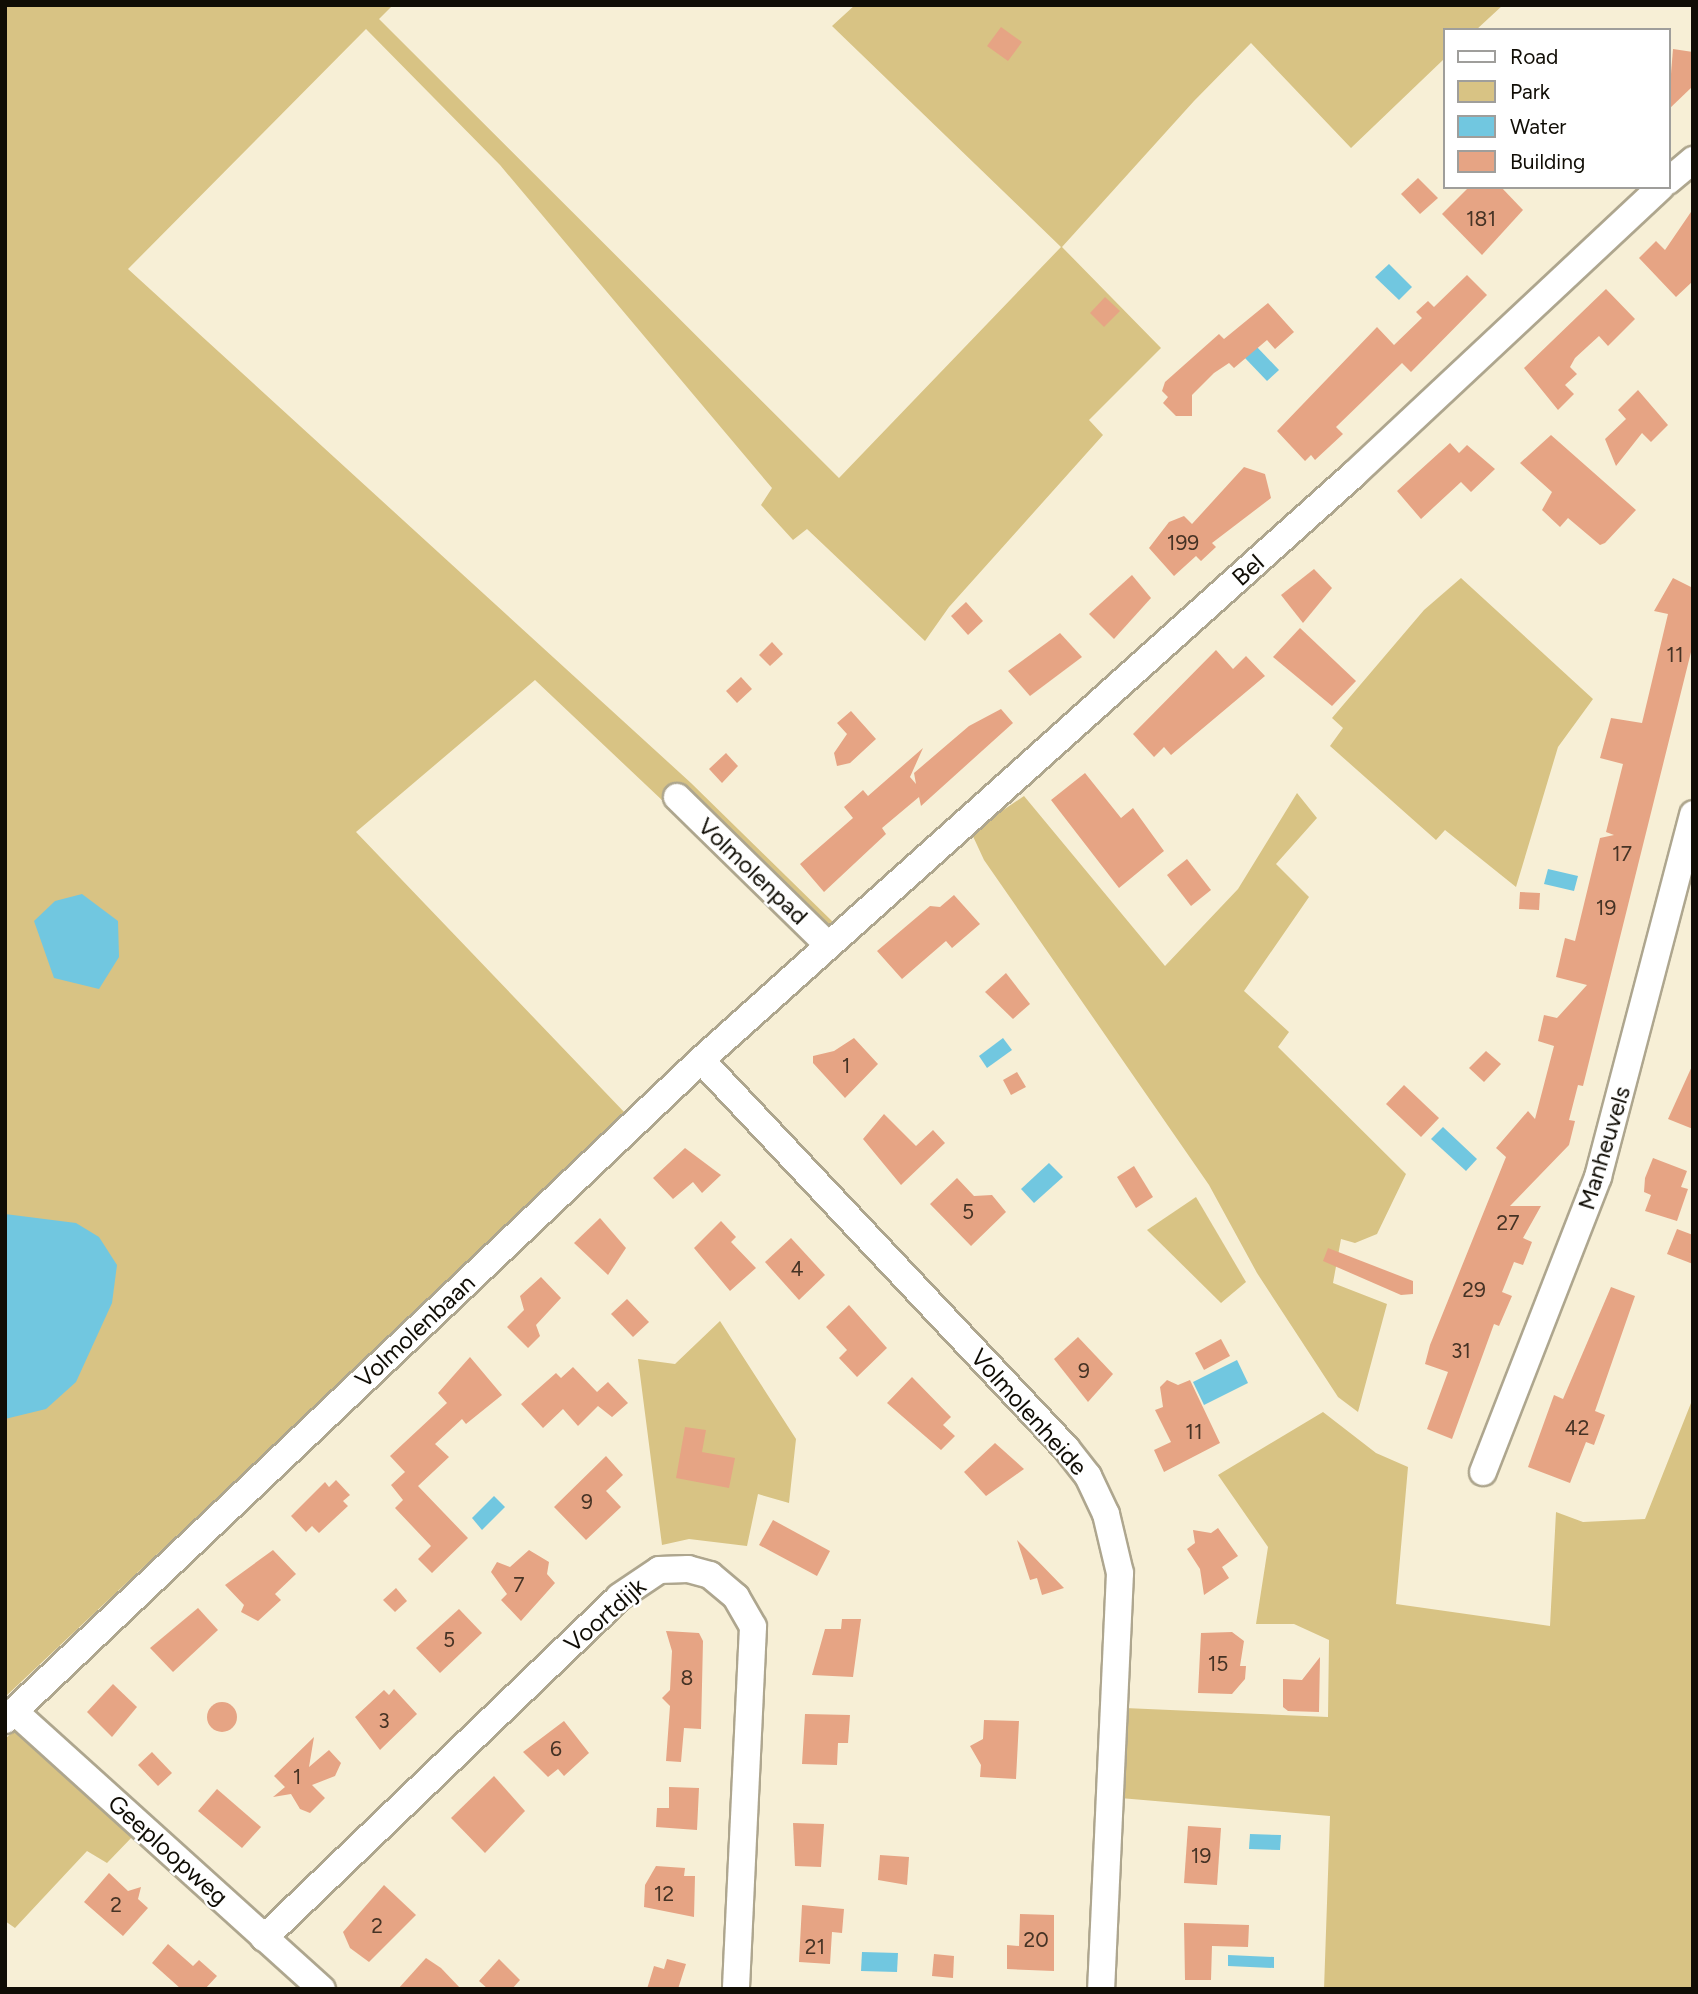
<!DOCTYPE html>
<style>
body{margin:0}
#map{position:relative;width:1698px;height:1994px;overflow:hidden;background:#f7efd6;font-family:Figtree,sans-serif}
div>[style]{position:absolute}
.green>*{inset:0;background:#d8c384}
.water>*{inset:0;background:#71c7e0}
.building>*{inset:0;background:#e6a484}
.round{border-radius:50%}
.roads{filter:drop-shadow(2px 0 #aea68e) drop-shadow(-2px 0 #aea68e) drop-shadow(0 2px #aea68e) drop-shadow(0 -2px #aea68e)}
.minor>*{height:26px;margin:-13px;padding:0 13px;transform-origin:13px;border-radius:13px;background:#fff}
span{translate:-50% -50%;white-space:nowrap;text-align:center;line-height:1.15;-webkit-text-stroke:5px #fff;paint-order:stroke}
.number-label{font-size:21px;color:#463325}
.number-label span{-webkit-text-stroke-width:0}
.street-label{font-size:24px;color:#100d05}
.frame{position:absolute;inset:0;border:7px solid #100d05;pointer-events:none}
.legend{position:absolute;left:1443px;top:28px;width:228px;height:161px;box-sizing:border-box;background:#fff;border:2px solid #9f9e9b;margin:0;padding:9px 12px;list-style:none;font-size:21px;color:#100d05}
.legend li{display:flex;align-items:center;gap:14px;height:35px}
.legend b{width:35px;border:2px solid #9f9e9b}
</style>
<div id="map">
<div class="green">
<i style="clip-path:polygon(5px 5px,393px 5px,379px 19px,839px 478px,1061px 247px,832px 26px,855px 5px,1503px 5px,1476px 30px,1444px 30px,1444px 59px,1351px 148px,1251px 43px,1194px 101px,1062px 247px,1161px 348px,1089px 420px,1103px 435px,949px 607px,925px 641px,807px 529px,793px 540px,761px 505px,772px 488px,500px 165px,366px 29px,128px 269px,691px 783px,834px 923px,812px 942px,535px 680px,356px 832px,626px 1114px,5px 1697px)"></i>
<i style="clip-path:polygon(1461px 578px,1593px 699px,1558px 747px,1516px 887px,1445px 830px,1436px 840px,1330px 746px,1343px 728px,1332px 718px,1424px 610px)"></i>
<i style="clip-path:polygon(1297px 793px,1317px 818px,1276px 864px,1309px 897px,1244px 991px,1289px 1032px,1278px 1047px,1406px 1174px,1377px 1234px,1355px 1243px,1341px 1239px,1333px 1283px,1387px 1304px,1358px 1412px,1338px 1397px,1257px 1273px,1209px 1185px,984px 860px,971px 832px,1024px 796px,1165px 966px,1238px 889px)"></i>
<i style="clip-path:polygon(1196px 1197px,1246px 1282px,1221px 1303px,1147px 1230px)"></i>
<i style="clip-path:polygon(720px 1321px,796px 1439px,789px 1503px,758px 1494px,747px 1546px,689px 1539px,662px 1545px,638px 1359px,675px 1364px)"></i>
<i style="clip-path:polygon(1693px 1398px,1693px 1989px,1324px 1989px,1330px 1816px,1120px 1798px,1125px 1708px,1328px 1717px,1329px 1640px,1294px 1624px,1256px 1624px,1268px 1547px,1218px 1475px,1323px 1412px,1376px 1453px,1408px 1467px,1396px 1604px,1550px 1626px,1556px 1512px,1583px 1522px,1645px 1519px)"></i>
<i style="clip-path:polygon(16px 1729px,134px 1835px,107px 1863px,87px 1851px,15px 1928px,5px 1921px,5px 1739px)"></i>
</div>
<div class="water">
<i style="clip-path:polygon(1389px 264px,1412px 287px,1399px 300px,1375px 277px)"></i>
<i style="clip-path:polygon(1256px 346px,1279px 370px,1267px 381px,1244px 357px)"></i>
<i style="clip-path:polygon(1548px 869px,1578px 876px,1574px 891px,1544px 884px)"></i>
<i style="clip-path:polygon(82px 894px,118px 921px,119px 957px,99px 989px,54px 978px,34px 921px,55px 901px)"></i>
<i style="clip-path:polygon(1003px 1038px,1012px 1050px,987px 1068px,979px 1056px)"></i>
<i style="clip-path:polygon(1443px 1127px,1477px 1159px,1466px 1171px,1431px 1139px)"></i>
<i style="clip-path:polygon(1049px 1163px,1063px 1177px,1034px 1203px,1021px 1189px)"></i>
<i style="clip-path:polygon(5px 1214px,76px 1223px,99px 1237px,117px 1265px,112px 1303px,76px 1382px,46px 1409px,5px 1419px)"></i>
<i style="clip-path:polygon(1237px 1360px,1248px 1383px,1204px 1405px,1193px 1382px)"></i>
<i style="clip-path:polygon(494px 1496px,505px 1507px,482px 1530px,472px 1518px)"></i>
<i style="clip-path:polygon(1250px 1834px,1281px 1835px,1280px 1850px,1249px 1849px)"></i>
<i style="clip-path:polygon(862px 1952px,898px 1953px,897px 1972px,861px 1971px)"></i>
<i style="clip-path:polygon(1228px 1955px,1274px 1957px,1274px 1968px,1228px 1966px)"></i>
</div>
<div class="building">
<i style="clip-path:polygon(1001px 27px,1022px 42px,1008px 61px,987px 46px)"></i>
<i style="clip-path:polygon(1673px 49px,1693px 52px,1693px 86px,1668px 110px)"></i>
<i style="clip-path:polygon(1418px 178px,1438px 198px,1420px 214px,1401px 194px)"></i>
<i style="clip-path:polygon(1469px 187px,1501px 187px,1523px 210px,1482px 255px,1442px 214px)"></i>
<i style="clip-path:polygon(1693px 209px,1693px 281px,1676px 297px,1639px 258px,1656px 241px,1665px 250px)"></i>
<i style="clip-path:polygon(1467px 275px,1487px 295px,1411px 372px,1402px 363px,1336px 427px,1343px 434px,1315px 460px,1311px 455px,1305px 461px,1277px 431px,1377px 327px,1394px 345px,1422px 318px,1416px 312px,1428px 301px,1434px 307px)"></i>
<i style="clip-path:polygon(1606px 289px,1635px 319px,1608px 346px,1599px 336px,1575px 358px,1570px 367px,1577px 374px,1565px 385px,1574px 394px,1558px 410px,1524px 368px)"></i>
<i style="clip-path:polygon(1105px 297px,1120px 311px,1104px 327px,1090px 313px)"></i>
<i style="clip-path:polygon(1268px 303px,1294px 332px,1275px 349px,1267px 340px,1234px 368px,1229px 363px,1214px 373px,1192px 395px,1192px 416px,1176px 416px,1163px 403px,1168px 397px,1162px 391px,1165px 382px,1219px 334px,1224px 339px)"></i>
<i style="clip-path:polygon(1638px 390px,1668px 425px,1651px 442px,1642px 433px,1616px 466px,1605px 439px,1626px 419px,1618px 410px)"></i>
<i style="clip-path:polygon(1551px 435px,1636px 510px,1605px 543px,1600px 545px,1568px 518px,1560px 527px,1542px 510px,1552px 492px,1520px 463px)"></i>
<i style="clip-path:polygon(1450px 443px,1459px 453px,1467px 445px,1495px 469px,1471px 492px,1461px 482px,1421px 519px,1397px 491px)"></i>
<i style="clip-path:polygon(1244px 467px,1265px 474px,1271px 498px,1212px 543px,1216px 547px,1201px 561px,1196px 556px,1174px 576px,1149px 548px,1169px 522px,1184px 516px,1192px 524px)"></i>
<i style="clip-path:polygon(1314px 569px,1332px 588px,1303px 623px,1281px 595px)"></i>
<i style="clip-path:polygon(1132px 575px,1151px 598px,1114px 639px,1089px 614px)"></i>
<i style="clip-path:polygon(1673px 578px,1693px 588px,1693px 644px,1583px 1086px,1578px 1085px,1569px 1120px,1575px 1121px,1569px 1145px,1510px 1206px,1541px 1206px,1523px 1238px,1532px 1242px,1523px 1265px,1514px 1262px,1502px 1292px,1512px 1296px,1499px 1326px,1494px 1324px,1452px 1439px,1427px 1429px,1448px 1372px,1425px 1364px,1430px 1345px,1506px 1157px,1496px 1148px,1528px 1111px,1535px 1119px,1554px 1046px,1538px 1041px,1544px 1015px,1557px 1018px,1587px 985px,1556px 977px,1565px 938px,1575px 941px,1600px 838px,1614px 835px,1606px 832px,1623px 764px,1600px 758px,1611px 718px,1642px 723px,1668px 614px,1654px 611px)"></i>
<i style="clip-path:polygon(966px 602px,983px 621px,968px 635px,951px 616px)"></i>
<i style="clip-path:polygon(1300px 628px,1356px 681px,1332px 706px,1273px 657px)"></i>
<i style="clip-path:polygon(1060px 633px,1082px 657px,1030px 696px,1008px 671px)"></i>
<i style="clip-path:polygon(772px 642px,783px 654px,770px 666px,759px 655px)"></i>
<i style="clip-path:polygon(1216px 650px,1233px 669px,1246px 656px,1265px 676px,1171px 755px,1164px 747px,1154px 757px,1133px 734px)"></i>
<i style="clip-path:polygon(741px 677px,752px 689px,737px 703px,726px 691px)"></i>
<i style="clip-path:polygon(1001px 709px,1013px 723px,921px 806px,919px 797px,882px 828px,886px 834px,824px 892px,800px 864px,853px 818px,844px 807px,863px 790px,868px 796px,923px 748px,910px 777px,916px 784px,914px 773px,969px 726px)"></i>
<i style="clip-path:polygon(851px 711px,876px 739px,850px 763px,837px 766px,834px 753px,847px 734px,837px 723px)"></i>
<i style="clip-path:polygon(726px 753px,738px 766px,722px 783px,709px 769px)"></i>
<i style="clip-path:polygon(1085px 773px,1121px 818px,1133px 808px,1164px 851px,1119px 888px,1051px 800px)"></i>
<i style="clip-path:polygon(1187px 859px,1211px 890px,1191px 906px,1167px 875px)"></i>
<i style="clip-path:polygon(1520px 892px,1540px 893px,1539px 910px,1519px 909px)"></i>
<i style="clip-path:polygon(954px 895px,980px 924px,952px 948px,946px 941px,902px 979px,877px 951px,930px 906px,940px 907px)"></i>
<i style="clip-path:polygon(1006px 973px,1030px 1004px,1013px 1019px,985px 992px)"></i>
<i style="clip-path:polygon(854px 1038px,878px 1064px,845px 1098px,813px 1063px,813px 1056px,834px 1051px)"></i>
<i style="clip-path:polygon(1486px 1051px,1501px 1064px,1484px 1082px,1469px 1068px)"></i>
<i style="clip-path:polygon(1693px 1064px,1693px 1129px,1668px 1119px)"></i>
<i style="clip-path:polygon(1017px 1072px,1026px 1087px,1011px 1095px,1003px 1080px)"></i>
<i style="clip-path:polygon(1404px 1085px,1439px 1118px,1421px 1137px,1386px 1104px)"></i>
<i style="clip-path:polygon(884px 1114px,916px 1146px,933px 1130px,945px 1143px,901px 1185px,863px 1139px)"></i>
<i style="clip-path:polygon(685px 1148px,721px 1175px,702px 1193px,693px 1182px,673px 1199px,653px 1178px)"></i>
<i style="clip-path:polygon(1653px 1158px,1687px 1171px,1681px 1187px,1688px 1189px,1677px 1221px,1645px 1211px,1651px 1195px,1644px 1192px,1645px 1178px)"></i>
<i style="clip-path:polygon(1134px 1166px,1153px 1197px,1136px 1208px,1117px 1177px)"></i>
<i style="clip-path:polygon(957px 1178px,974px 1196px,992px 1195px,1006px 1212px,971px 1246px,930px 1204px)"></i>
<i style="clip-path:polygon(600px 1218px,626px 1248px,608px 1275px,574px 1243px)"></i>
<i style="clip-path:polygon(721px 1221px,736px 1237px,731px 1242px,756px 1268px,730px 1291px,694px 1248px)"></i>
<i style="clip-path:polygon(1677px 1229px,1693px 1235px,1693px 1264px,1667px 1254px)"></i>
<i style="clip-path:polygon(791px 1238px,825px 1275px,799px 1300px,765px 1262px)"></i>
<i style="clip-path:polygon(1328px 1248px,1413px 1281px,1413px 1294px,1401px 1295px,1323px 1261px)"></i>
<i style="clip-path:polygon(541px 1277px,561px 1298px,536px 1325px,540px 1336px,528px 1348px,507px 1327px,524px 1310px,520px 1296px)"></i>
<i style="clip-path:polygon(1611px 1287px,1635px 1296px,1595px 1411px,1605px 1415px,1594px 1445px,1586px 1442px,1570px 1483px,1528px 1467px,1554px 1395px,1563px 1399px)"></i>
<i style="clip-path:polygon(627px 1299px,649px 1322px,633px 1337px,611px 1314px)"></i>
<i style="clip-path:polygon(849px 1305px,887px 1348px,857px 1377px,839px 1358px,847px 1350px,826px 1327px)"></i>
<i style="clip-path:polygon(1078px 1337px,1113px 1374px,1088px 1402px,1054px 1359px)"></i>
<i style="clip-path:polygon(1221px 1339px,1230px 1356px,1204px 1370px,1195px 1353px)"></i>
<i style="clip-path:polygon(470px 1357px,502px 1395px,466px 1424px,462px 1419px,435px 1444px,449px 1457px,418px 1486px,468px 1538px,432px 1573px,418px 1559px,431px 1546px,395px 1508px,403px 1500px,391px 1485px,405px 1472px,390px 1456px,447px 1403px,438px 1393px)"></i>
<i style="clip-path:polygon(573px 1367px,597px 1392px,608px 1382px,628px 1403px,612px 1417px,598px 1406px,578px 1426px,563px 1409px,543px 1428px,521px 1404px,556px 1373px,561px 1378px)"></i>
<i style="clip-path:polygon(912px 1377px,951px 1417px,943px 1425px,955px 1436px,941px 1450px,887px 1403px)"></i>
<i style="clip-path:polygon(1190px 1380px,1220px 1443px,1164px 1472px,1154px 1450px,1171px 1442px,1155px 1410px,1163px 1407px,1160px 1387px,1167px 1380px,1178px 1385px)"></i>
<i style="clip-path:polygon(685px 1427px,706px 1430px,702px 1452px,735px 1458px,729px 1488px,676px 1478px)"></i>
<i style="clip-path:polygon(995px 1443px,1024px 1469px,986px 1496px,964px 1472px)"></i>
<i style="clip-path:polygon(606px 1456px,623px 1475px,606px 1491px,621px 1507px,586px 1540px,554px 1507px)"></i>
<i style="clip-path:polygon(336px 1480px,350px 1495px,343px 1501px,348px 1506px,319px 1533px,312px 1526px,306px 1532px,291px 1516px,325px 1482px,329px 1487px)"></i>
<i style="clip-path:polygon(773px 1520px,830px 1551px,817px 1576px,759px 1545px)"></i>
<i style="clip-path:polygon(1218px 1528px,1238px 1556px,1222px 1567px,1229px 1578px,1204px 1595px,1200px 1569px,1187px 1549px,1195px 1543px,1193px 1530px,1211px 1533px)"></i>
<i style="clip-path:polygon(1017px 1540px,1030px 1553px,1064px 1588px,1042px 1595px,1037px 1578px,1030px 1580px)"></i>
<i style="clip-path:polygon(273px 1550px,296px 1574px,275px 1594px,281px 1600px,258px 1621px,241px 1612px,244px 1605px,225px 1585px)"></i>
<i style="clip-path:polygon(529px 1550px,549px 1562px,547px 1574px,555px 1583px,521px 1621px,501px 1600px,507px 1594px,491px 1572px,497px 1562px,510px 1567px)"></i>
<i style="clip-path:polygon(396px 1588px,407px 1601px,395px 1612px,383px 1600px)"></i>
<i style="clip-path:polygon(198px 1608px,218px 1630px,173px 1672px,150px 1648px)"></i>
<i style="clip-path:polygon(459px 1609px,482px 1633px,440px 1673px,416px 1648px)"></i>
<i style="clip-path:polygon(842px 1619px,861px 1619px,853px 1677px,812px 1675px,825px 1629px,841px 1629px)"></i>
<i style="clip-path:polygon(666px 1631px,699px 1633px,703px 1641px,701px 1729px,684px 1728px,681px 1762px,666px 1761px,670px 1706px,662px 1698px,670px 1690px,672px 1651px)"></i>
<i style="clip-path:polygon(1232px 1632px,1244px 1641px,1240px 1666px,1246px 1666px,1245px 1679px,1232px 1694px,1198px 1693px,1201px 1633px)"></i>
<i style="clip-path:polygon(1320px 1657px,1319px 1712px,1288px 1711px,1283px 1707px,1283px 1679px,1302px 1680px)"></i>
<i style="clip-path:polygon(113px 1684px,137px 1707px,112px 1737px,87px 1712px)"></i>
<i style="clip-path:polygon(394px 1689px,417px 1714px,380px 1750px,355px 1717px,384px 1690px,389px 1695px)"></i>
<i class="round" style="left:207px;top:1702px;width:30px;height:30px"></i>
<i style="clip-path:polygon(805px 1714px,850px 1715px,848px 1743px,838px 1743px,837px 1765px,802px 1764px)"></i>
<i style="clip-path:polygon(984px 1720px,1019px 1721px,1016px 1779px,980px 1777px,981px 1765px,970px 1746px,983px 1739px)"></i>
<i style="clip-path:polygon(564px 1721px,589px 1753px,564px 1776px,558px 1769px,548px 1777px,523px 1752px)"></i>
<i style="clip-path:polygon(314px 1737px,309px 1767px,329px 1750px,341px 1763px,335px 1776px,312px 1785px,325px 1798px,310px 1813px,300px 1809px,291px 1794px,273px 1797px,285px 1787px,274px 1776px)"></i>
<i style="clip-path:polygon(152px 1752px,172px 1773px,158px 1786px,138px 1765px)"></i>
<i style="clip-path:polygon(494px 1776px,525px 1811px,485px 1853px,451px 1818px)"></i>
<i style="clip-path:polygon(669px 1787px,699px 1788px,697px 1830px,656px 1827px,657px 1808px,669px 1808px)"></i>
<i style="clip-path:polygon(217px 1789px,261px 1827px,242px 1848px,198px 1811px)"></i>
<i style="clip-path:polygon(793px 1823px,824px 1824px,821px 1867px,795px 1866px)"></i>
<i style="clip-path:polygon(1188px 1826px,1221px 1828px,1217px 1885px,1184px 1883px)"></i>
<i style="clip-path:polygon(880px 1855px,909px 1857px,907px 1885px,878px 1880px)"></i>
<i style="clip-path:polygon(656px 1866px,685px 1868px,684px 1876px,695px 1876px,694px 1917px,644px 1907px,645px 1885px)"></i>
<i style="clip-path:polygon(109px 1873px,128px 1891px,141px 1887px,138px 1899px,148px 1908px,123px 1936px,84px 1902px)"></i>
<i style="clip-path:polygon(384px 1885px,416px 1915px,369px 1962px,350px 1948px,343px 1932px)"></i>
<i style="clip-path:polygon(802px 1905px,844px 1909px,842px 1933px,832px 1932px,830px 1964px,799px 1962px)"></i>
<i style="clip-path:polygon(1020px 1914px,1054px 1915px,1054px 1971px,1007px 1969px,1007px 1945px,1019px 1946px)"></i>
<i style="clip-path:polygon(1184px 1923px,1249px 1925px,1248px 1947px,1212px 1946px,1211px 1980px,1185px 1980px)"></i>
<i style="clip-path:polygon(168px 1944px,193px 1966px,199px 1960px,217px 1976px,205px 1989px,181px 1989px,152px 1963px)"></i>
<i style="clip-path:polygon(934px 1954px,954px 1956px,953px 1978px,932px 1976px)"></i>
<i style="clip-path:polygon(426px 1958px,441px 1968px,461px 1989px,398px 1989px)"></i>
<i style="clip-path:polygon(499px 1959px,520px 1980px,512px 1989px,488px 1989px,479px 1981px)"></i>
<i style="clip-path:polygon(667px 1959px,686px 1964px,678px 1989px,647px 1989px,654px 1966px,664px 1969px)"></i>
</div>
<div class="roads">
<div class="minor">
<i style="left:1668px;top:181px;width:33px;rotate:-40deg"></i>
<i style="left:677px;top:797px;width:211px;rotate:44.4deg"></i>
<i style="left:701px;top:1060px;width:533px;rotate:46.75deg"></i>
<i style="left:1066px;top:1448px;width:36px;rotate:52deg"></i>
<i style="left:1088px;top:1476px;width:42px;rotate:64.7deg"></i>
<i style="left:1106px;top:1514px;width:61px;rotate:76.7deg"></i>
<i style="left:1120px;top:1573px;width:416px;rotate:92.6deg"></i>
<i style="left:1483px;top:1472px;width:317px;rotate:-68.7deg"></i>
<i style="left:1598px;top:1177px;width:375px;rotate:-75.3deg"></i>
<i style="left:14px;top:1711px;width:415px;rotate:42.1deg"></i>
<i style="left:5px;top:1720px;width:959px;rotate:-43.48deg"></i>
<i style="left:701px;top:1060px;width:877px;rotate:-41.9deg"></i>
<i style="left:1354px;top:474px;width:420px;rotate:-43.1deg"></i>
<i style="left:264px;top:1938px;width:492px;rotate:-43.8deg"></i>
<i style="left:619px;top:1597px;width:48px;rotate:-34deg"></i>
<i style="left:659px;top:1570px;width:29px;rotate:-2deg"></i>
<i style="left:688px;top:1569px;width:23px;rotate:15deg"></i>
<i style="left:710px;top:1575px;width:34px;rotate:40deg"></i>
<i style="left:736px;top:1597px;width:34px;rotate:60deg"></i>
<i style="left:753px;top:1627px;width:362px;rotate:92.7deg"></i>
</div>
</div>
<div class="number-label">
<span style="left:1481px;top:219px">181</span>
<span style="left:1183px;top:543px">199</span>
<span style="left:1675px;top:655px">11</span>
<span style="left:1622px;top:854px">17</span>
<span style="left:1606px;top:908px">19</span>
<span style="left:846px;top:1066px">1</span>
<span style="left:968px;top:1212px">5</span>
<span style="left:1508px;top:1223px">27</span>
<span style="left:797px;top:1269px">4</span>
<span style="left:1474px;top:1290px">29</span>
<span style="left:1461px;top:1351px">31</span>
<span style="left:1084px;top:1371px">9</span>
<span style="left:1577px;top:1428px">42</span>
<span style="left:1194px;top:1432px">11</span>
<span style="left:587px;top:1502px">9</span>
<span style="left:519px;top:1585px">7</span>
<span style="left:449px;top:1640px">5</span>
<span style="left:1218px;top:1664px">15</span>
<span style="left:687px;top:1678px">8</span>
<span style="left:384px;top:1721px">3</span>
<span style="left:556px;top:1749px">6</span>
<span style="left:297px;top:1777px">1</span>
<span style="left:1201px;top:1856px">19</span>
<span style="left:664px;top:1894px">12</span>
<span style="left:116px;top:1905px">2</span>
<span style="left:377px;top:1926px">2</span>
<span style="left:1036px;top:1940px">20</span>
<span style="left:815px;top:1947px">21</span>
</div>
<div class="street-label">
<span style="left:1248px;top:570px;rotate:-42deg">Bel</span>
<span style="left:753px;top:871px;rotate:44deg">Volmolenpad</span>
<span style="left:1604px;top:1148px;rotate:-73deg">Manheuvels</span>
<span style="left:415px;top:1331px;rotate:-43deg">Volmolenbaan</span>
<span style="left:1029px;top:1412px;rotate:48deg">Volmolenheide</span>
<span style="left:605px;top:1615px;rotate:-41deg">Voortdijk</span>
<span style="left:168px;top:1850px;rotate:42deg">Geeploopweg</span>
</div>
<div class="frame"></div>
<ul class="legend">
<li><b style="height:9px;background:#fff"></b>Road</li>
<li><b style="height:19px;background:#d8c384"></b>Park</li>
<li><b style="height:19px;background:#71c7e0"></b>Water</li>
<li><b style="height:19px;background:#e6a484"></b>Building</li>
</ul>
</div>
